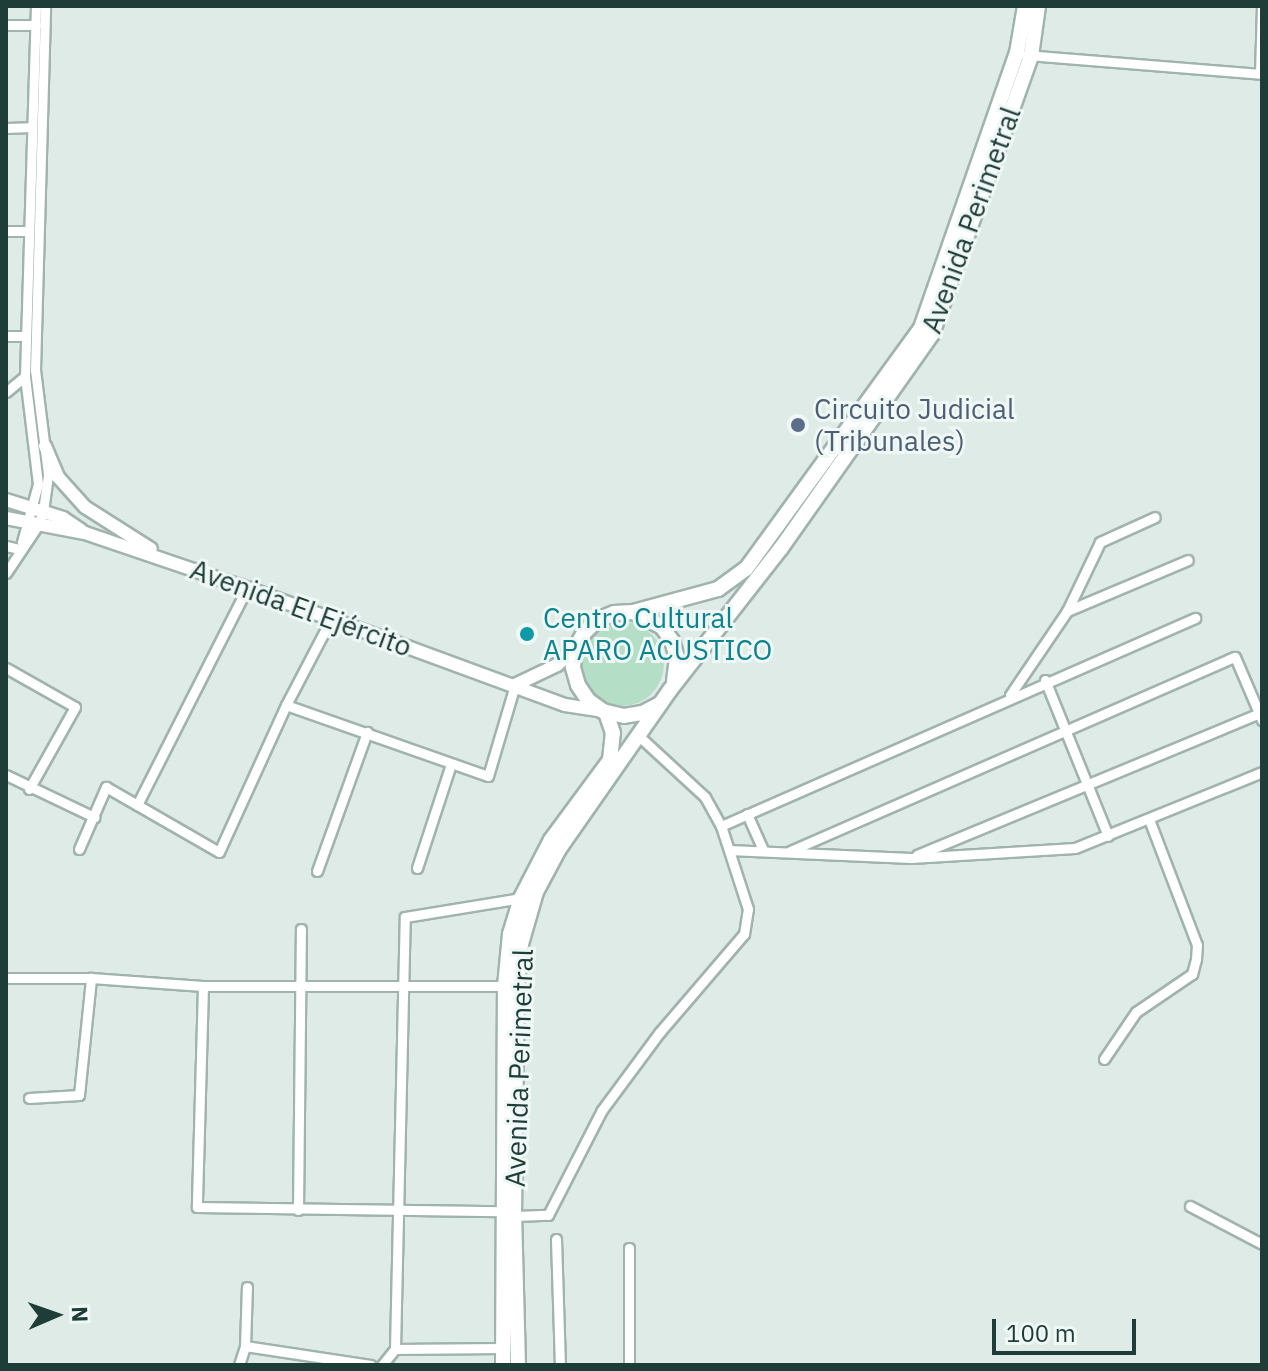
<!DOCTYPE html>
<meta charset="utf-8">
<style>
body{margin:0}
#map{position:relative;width:1268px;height:1371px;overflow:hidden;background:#deebe7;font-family:"IBM Plex Sans",sans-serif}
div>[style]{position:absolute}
.green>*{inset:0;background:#b5dec6}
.round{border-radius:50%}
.roads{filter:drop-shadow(2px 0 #a1b3af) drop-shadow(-2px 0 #a1b3af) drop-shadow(0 2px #a1b3af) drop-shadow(0 -2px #a1b3af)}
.minor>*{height:9px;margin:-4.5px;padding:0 4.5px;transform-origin:4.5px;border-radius:4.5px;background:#fff}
.tertiary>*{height:12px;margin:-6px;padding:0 6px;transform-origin:6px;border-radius:6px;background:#fff}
.secondary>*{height:14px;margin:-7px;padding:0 7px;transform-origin:7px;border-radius:7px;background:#fff}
.dots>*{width:22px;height:22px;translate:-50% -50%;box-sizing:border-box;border:4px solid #eff8f4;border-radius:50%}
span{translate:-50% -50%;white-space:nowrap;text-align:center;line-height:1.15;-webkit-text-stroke:6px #eff8f4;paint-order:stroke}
.street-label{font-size:28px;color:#1e3c38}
.service-label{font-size:28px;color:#4e5e75}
.left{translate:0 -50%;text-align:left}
.culture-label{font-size:28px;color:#0d838f}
.frame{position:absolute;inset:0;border:8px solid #1e3c38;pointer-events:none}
.north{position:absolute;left:16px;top:1275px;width:80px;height:80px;-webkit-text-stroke:6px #eff8f4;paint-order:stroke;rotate:88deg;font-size:22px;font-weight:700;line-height:32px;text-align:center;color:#1e3c38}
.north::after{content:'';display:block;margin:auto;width:28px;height:36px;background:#1e3c38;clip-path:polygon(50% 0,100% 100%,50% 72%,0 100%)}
.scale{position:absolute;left:992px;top:1319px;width:144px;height:36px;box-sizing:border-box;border:4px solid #1e3c38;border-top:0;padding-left:10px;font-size:24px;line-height:28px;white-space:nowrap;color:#1e3c38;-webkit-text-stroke:6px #eff8f4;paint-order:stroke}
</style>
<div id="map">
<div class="green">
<i class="round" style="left:580px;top:622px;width:84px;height:84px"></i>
</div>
<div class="roads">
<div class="minor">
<i style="left:6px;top:25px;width:30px"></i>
<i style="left:1026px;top:55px;width:237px;rotate:4.6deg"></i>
<i style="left:1260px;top:73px;width:67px;rotate:-88.3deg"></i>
<i style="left:6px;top:128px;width:25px;rotate:-2deg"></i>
<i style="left:6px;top:231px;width:21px"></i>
<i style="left:6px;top:336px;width:19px"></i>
<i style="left:6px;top:392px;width:25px;rotate:-40deg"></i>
<i style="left:22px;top:542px;width:60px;rotate:-74.6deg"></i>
<i style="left:38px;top:484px;width:109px;rotate:-96.9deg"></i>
<i style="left:25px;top:376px;width:370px;rotate:-88.3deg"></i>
<i style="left:6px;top:546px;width:13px;rotate:13deg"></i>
<i style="left:6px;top:573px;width:58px;rotate:-56.3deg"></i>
<i style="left:38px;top:525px;width:15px;rotate:-70deg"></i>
<i style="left:43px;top:511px;width:37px;rotate:-82deg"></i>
<i style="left:48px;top:474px;width:105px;rotate:-97.1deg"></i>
<i style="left:35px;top:370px;width:364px;rotate:-88.4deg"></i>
<i style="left:1067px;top:611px;width:131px;rotate:-22.9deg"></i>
<i style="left:6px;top:668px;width:79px;rotate:29.5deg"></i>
<i style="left:75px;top:707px;width:94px;rotate:119.3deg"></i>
<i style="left:1045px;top:680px;width:168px;rotate:68deg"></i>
<i style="left:1010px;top:695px;width:102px;rotate:-55.8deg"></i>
<i style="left:1067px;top:611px;width:76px;rotate:-64.4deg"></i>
<i style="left:1100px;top:542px;width:60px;rotate:-24.4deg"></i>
<i style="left:286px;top:705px;width:214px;rotate:19.4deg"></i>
<i style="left:488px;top:776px;width:95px;rotate:-73.5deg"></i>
<i style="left:6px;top:775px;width:98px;rotate:25.5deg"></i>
<i style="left:137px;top:805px;width:243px;rotate:-63.1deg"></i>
<i style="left:747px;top:814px;width:39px;rotate:66deg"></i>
<i style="left:721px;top:826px;width:518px;rotate:-23.69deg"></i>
<i style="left:79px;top:849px;width:68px;rotate:-66.5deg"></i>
<i style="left:106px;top:787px;width:130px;rotate:29.9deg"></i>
<i style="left:219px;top:852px;width:162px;rotate:-65.5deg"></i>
<i style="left:286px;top:705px;width:97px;rotate:-62.4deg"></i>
<i style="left:729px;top:850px;width:182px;rotate:2.5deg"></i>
<i style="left:911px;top:858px;width:164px;rotate:-3.5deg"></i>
<i style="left:1075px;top:848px;width:202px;rotate:-22.1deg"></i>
<i style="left:790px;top:851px;width:485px;rotate:-23.6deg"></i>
<i style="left:1235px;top:657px;width:69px;rotate:66.8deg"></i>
<i style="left:917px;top:855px;width:370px;rotate:-22.5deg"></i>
<i style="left:417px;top:868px;width:109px;rotate:-71.9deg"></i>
<i style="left:317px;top:871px;width:148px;rotate:-70.2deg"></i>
<i style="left:6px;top:978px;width:85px"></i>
<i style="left:91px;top:978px;width:112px;rotate:4.1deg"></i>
<i style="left:203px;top:986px;width:302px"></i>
<i style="left:203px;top:986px;width:221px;rotate:91.6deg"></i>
<i style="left:197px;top:1207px;width:305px;rotate:0.8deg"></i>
<i style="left:1104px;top:1059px;width:57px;rotate:-55.8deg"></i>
<i style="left:1136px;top:1012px;width:68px;rotate:-34.2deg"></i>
<i style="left:1192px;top:974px;width:16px;rotate:-75deg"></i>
<i style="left:1196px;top:959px;width:14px;rotate:-86deg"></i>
<i style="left:1197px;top:945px;width:135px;rotate:-110.9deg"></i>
<i style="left:29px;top:1098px;width:50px;rotate:-3.4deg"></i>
<i style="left:79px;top:1095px;width:118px;rotate:-84.1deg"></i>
<i style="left:1190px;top:1206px;width:81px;rotate:27.8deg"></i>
<i style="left:298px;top:1210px;width:281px;rotate:-89.4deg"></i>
<i style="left:514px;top:1216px;width:34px;rotate:-2deg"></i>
<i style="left:548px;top:1215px;width:118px;rotate:-62.8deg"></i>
<i style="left:602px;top:1110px;width:96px;rotate:-53.5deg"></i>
<i style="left:659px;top:1033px;width:130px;rotate:-49.4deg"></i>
<i style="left:744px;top:934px;width:25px;rotate:-81deg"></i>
<i style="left:748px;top:909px;width:87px;rotate:-108deg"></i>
<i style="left:721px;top:826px;width:33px;rotate:-119deg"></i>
<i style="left:705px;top:797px;width:88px;rotate:-137.3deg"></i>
<i style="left:556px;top:1239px;width:126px;rotate:88.2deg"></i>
<i style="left:629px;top:1248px;width:117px;rotate:90deg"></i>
<i style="left:245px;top:1346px;width:59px;rotate:-88.1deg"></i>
<i style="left:395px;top:1349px;width:107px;rotate:-0.5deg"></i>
<i style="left:239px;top:1365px;width:20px;rotate:-72deg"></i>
<i style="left:245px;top:1346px;width:127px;rotate:8.6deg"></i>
<i style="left:382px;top:1365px;width:21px;rotate:-51deg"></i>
<i style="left:395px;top:1349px;width:432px;rotate:-88.7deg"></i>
<i style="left:405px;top:917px;width:118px;rotate:-9.3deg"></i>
</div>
<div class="tertiary">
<i style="left:45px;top:446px;width:34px;rotate:67deg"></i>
<i style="left:58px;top:477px;width:40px;rotate:48deg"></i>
<i style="left:85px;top:507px;width:78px;rotate:32.5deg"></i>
<i style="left:6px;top:500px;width:60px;rotate:17.5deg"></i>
<i style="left:63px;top:518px;width:22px;rotate:34deg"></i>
<i style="left:6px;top:518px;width:80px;rotate:10.8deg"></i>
<i style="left:85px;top:533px;width:171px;rotate:18.8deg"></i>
<i style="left:247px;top:588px;width:339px;rotate:20.2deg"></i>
<i style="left:565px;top:705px;width:38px;rotate:9deg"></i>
<i style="left:515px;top:685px;width:47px;rotate:-25.5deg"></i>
<i style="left:557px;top:665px;width:24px;rotate:-42deg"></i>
</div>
<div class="secondary">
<i style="left:633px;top:612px;width:33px;rotate:27deg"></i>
<i style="left:662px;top:627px;width:17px;rotate:54deg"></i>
<i style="left:672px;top:641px;width:17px;rotate:73deg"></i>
<i style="left:677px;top:657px;width:24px;rotate:97deg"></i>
<i style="left:658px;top:705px;width:18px;rotate:153deg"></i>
<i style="left:642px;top:713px;width:18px;rotate:171deg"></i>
<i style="left:624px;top:716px;width:22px;rotate:-167deg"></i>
<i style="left:603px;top:711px;width:19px;rotate:-144deg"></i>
<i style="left:588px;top:700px;width:18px;rotate:-124deg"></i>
<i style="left:578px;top:685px;width:19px;rotate:-106deg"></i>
<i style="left:573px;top:667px;width:18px;rotate:-84deg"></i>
<i style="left:575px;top:649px;width:18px;rotate:-61deg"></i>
<i style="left:584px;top:633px;width:18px;rotate:-45deg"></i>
<i style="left:597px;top:620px;width:18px;rotate:-22deg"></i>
<i style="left:614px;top:613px;width:19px;rotate:-3deg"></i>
<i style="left:633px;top:612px;width:88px;rotate:-15.1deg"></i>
<i style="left:718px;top:589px;width:34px;rotate:-36deg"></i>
<i style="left:746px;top:569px;width:298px;rotate:-54deg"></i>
<i style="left:921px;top:328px;width:291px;rotate:-70.8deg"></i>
<i style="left:1017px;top:53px;width:48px;rotate:-80.3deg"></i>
<i style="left:503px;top:1365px;width:379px;rotate:-89.7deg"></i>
<i style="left:505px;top:986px;width:52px;rotate:-84.5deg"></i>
<i style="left:510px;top:934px;width:38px;rotate:-73deg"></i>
<i style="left:521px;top:898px;width:65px;rotate:-62.7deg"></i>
<i style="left:551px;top:840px;width:99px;rotate:-53.6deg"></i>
<i style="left:610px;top:760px;width:27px;rotate:-84deg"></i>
<i style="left:613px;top:733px;width:21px;rotate:-109deg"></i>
<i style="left:518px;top:1365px;width:149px;rotate:-91.5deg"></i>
<i style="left:514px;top:1216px;width:231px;rotate:-89.3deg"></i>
<i style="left:517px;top:985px;width:41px;rotate:-84.4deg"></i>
<i style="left:521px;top:944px;width:54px;rotate:-73.9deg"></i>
<i style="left:536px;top:892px;width:49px;rotate:-61.9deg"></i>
<i style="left:559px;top:849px;width:194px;rotate:-55.1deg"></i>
<i style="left:670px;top:690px;width:180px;rotate:-52deg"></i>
<i style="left:781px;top:548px;width:262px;rotate:-54.8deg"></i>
<i style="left:932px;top:334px;width:295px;rotate:-70.4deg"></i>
<i style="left:1031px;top:56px;width:50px;rotate:-82deg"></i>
</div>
</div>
<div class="dots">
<i style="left:798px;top:425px;background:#5c6f8a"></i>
<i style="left:527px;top:634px;background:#0f9aa8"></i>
</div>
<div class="street-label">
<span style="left:971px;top:220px;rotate:-70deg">Avenida Perimetral</span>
<span style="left:301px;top:608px;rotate:20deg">Avenida El Ejército</span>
<span style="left:519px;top:1068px;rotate:-88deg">Avenida Perimetral</span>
</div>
<div class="service-label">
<span class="left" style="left:814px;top:425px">Circuito Judicial<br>(Tribunales)</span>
</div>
<div class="culture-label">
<span class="left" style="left:543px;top:634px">Centro Cultural<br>APARO ACUSTICO</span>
</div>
<div class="frame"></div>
<div class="north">N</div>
<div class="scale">100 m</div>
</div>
